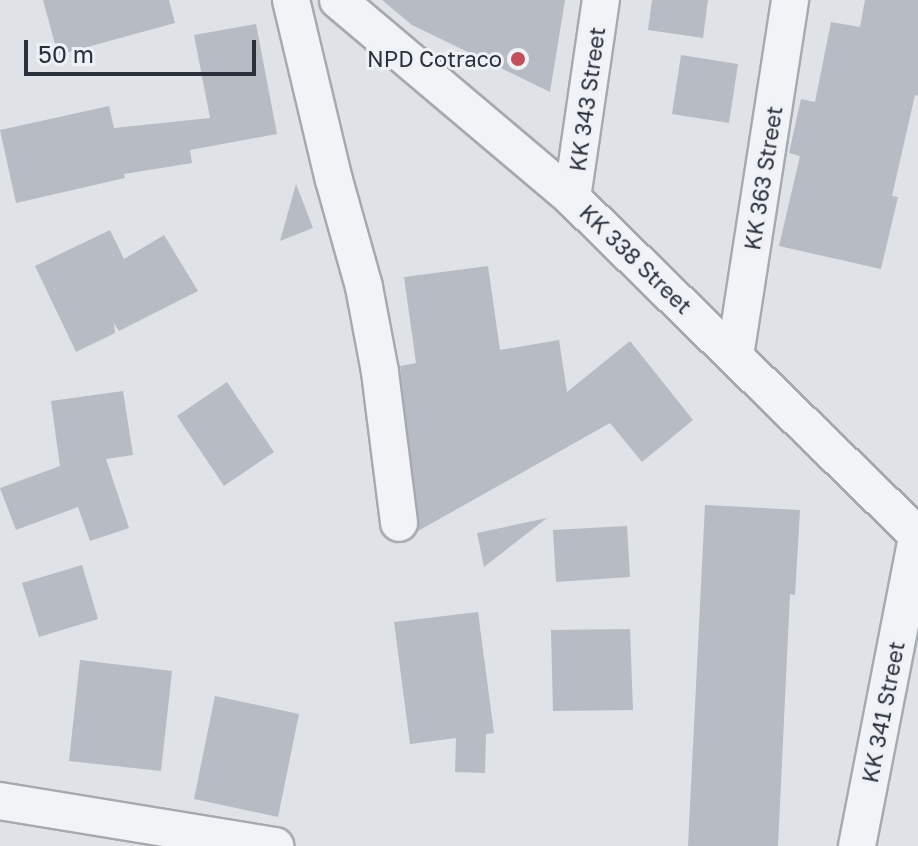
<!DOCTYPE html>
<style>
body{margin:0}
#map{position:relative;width:918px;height:846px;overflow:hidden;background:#dfe2e7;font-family:"Golos Text",sans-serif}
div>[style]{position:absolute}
.building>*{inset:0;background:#b7bbc3}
.roads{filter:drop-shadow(2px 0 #a5a9b0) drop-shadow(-2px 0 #a5a9b0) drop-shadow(0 2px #a5a9b0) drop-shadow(0 -2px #a5a9b0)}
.minor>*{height:36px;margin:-18px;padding:0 18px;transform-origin:18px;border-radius:18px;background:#f1f3f6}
.dots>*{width:22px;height:22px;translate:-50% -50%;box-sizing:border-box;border:4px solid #eef1f5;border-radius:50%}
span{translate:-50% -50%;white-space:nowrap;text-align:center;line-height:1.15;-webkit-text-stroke:6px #eef1f5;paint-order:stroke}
.poi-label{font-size:22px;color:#2a303c}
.right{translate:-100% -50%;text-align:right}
.street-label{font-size:22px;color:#2a303c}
.scale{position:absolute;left:24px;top:40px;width:232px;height:36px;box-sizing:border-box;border:4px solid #2a303c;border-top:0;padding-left:10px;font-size:24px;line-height:28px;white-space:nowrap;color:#2a303c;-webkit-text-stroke:6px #eef1f5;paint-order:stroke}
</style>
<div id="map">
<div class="building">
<i style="clip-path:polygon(43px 0,169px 0,175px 23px,58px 55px)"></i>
<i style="clip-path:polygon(382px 0,565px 0,550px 92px,412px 25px)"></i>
<i style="clip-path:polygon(652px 0,708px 0,703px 38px,648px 30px)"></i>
<i style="clip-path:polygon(865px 0,918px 0,918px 96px,915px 95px,892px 196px,898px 197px,881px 269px,779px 246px,800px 156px,789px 153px,801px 99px,815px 102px,831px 22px,860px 27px)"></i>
<i style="clip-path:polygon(256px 24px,277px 134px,190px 150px,192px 163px,124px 174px,125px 178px,16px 203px,0 130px,109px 106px,114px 128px,210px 118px,194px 35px)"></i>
<i style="clip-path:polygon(681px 55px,738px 64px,729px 123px,672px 114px)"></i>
<i style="clip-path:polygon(296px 184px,313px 228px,280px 241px)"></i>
<i style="clip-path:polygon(110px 230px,124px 259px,164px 235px,198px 291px,119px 331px,114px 323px,115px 333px,76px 352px,35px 266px)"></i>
<i style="clip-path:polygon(488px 266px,500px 350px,559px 340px,567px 392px,630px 341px,693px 420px,642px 462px,610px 423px,418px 531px,400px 366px,416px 363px,404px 277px)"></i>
<i style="clip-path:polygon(227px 382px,274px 452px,224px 486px,177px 416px)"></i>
<i style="clip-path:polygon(123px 391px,133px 455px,106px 459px,129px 528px,90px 541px,78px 507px,16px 530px,0 488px,60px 466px,51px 401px)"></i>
<i style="clip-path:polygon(705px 505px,800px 510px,795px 595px,790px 594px,778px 846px,688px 846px)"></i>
<i style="clip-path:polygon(547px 518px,484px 567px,477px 533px)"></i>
<i style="clip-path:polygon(627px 526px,630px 577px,556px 582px,553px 530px)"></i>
<i style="clip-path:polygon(82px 565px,98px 619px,39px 637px,22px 583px)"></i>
<i style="clip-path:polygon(478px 612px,494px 733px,486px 734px,485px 773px,455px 772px,456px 738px,410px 744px,394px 622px)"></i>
<i style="clip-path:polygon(630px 629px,633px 710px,553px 711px,551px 630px)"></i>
<i style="clip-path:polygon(80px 660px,172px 671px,161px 771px,69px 761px)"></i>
<i style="clip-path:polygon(215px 696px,299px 714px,278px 817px,194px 799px)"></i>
</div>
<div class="roads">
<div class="minor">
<i style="left:291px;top:0;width:185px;rotate:76.6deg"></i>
<i style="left:334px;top:180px;width:111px;rotate:74.3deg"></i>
<i style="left:364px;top:287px;width:86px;rotate:79.3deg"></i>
<i style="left:380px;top:372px;width:152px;rotate:82.8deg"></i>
<i style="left:338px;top:0;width:307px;rotate:40.2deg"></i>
<i style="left:572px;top:198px;width:482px;rotate:44.3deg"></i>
<i style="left:572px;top:198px;width:200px;rotate:-81.7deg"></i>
<i style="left:735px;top:356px;width:360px;rotate:-81.2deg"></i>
<i style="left:0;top:801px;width:279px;rotate:9.3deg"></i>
<i style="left:857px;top:846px;width:321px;rotate:-79deg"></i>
</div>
</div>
<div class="dots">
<i style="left:518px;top:59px;background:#c0505d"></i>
</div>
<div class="poi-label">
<span class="right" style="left:502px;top:59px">NPD Cotraco</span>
</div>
<div class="street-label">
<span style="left:587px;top:99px;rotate:-82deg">KK 343 Street</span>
<span style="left:763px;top:178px;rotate:-81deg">KK 363 Street</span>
<span style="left:636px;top:259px;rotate:44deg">KK 338 Street</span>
<span style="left:883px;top:712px;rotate:-79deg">KK 341 Street</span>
</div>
<div class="scale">50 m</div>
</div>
